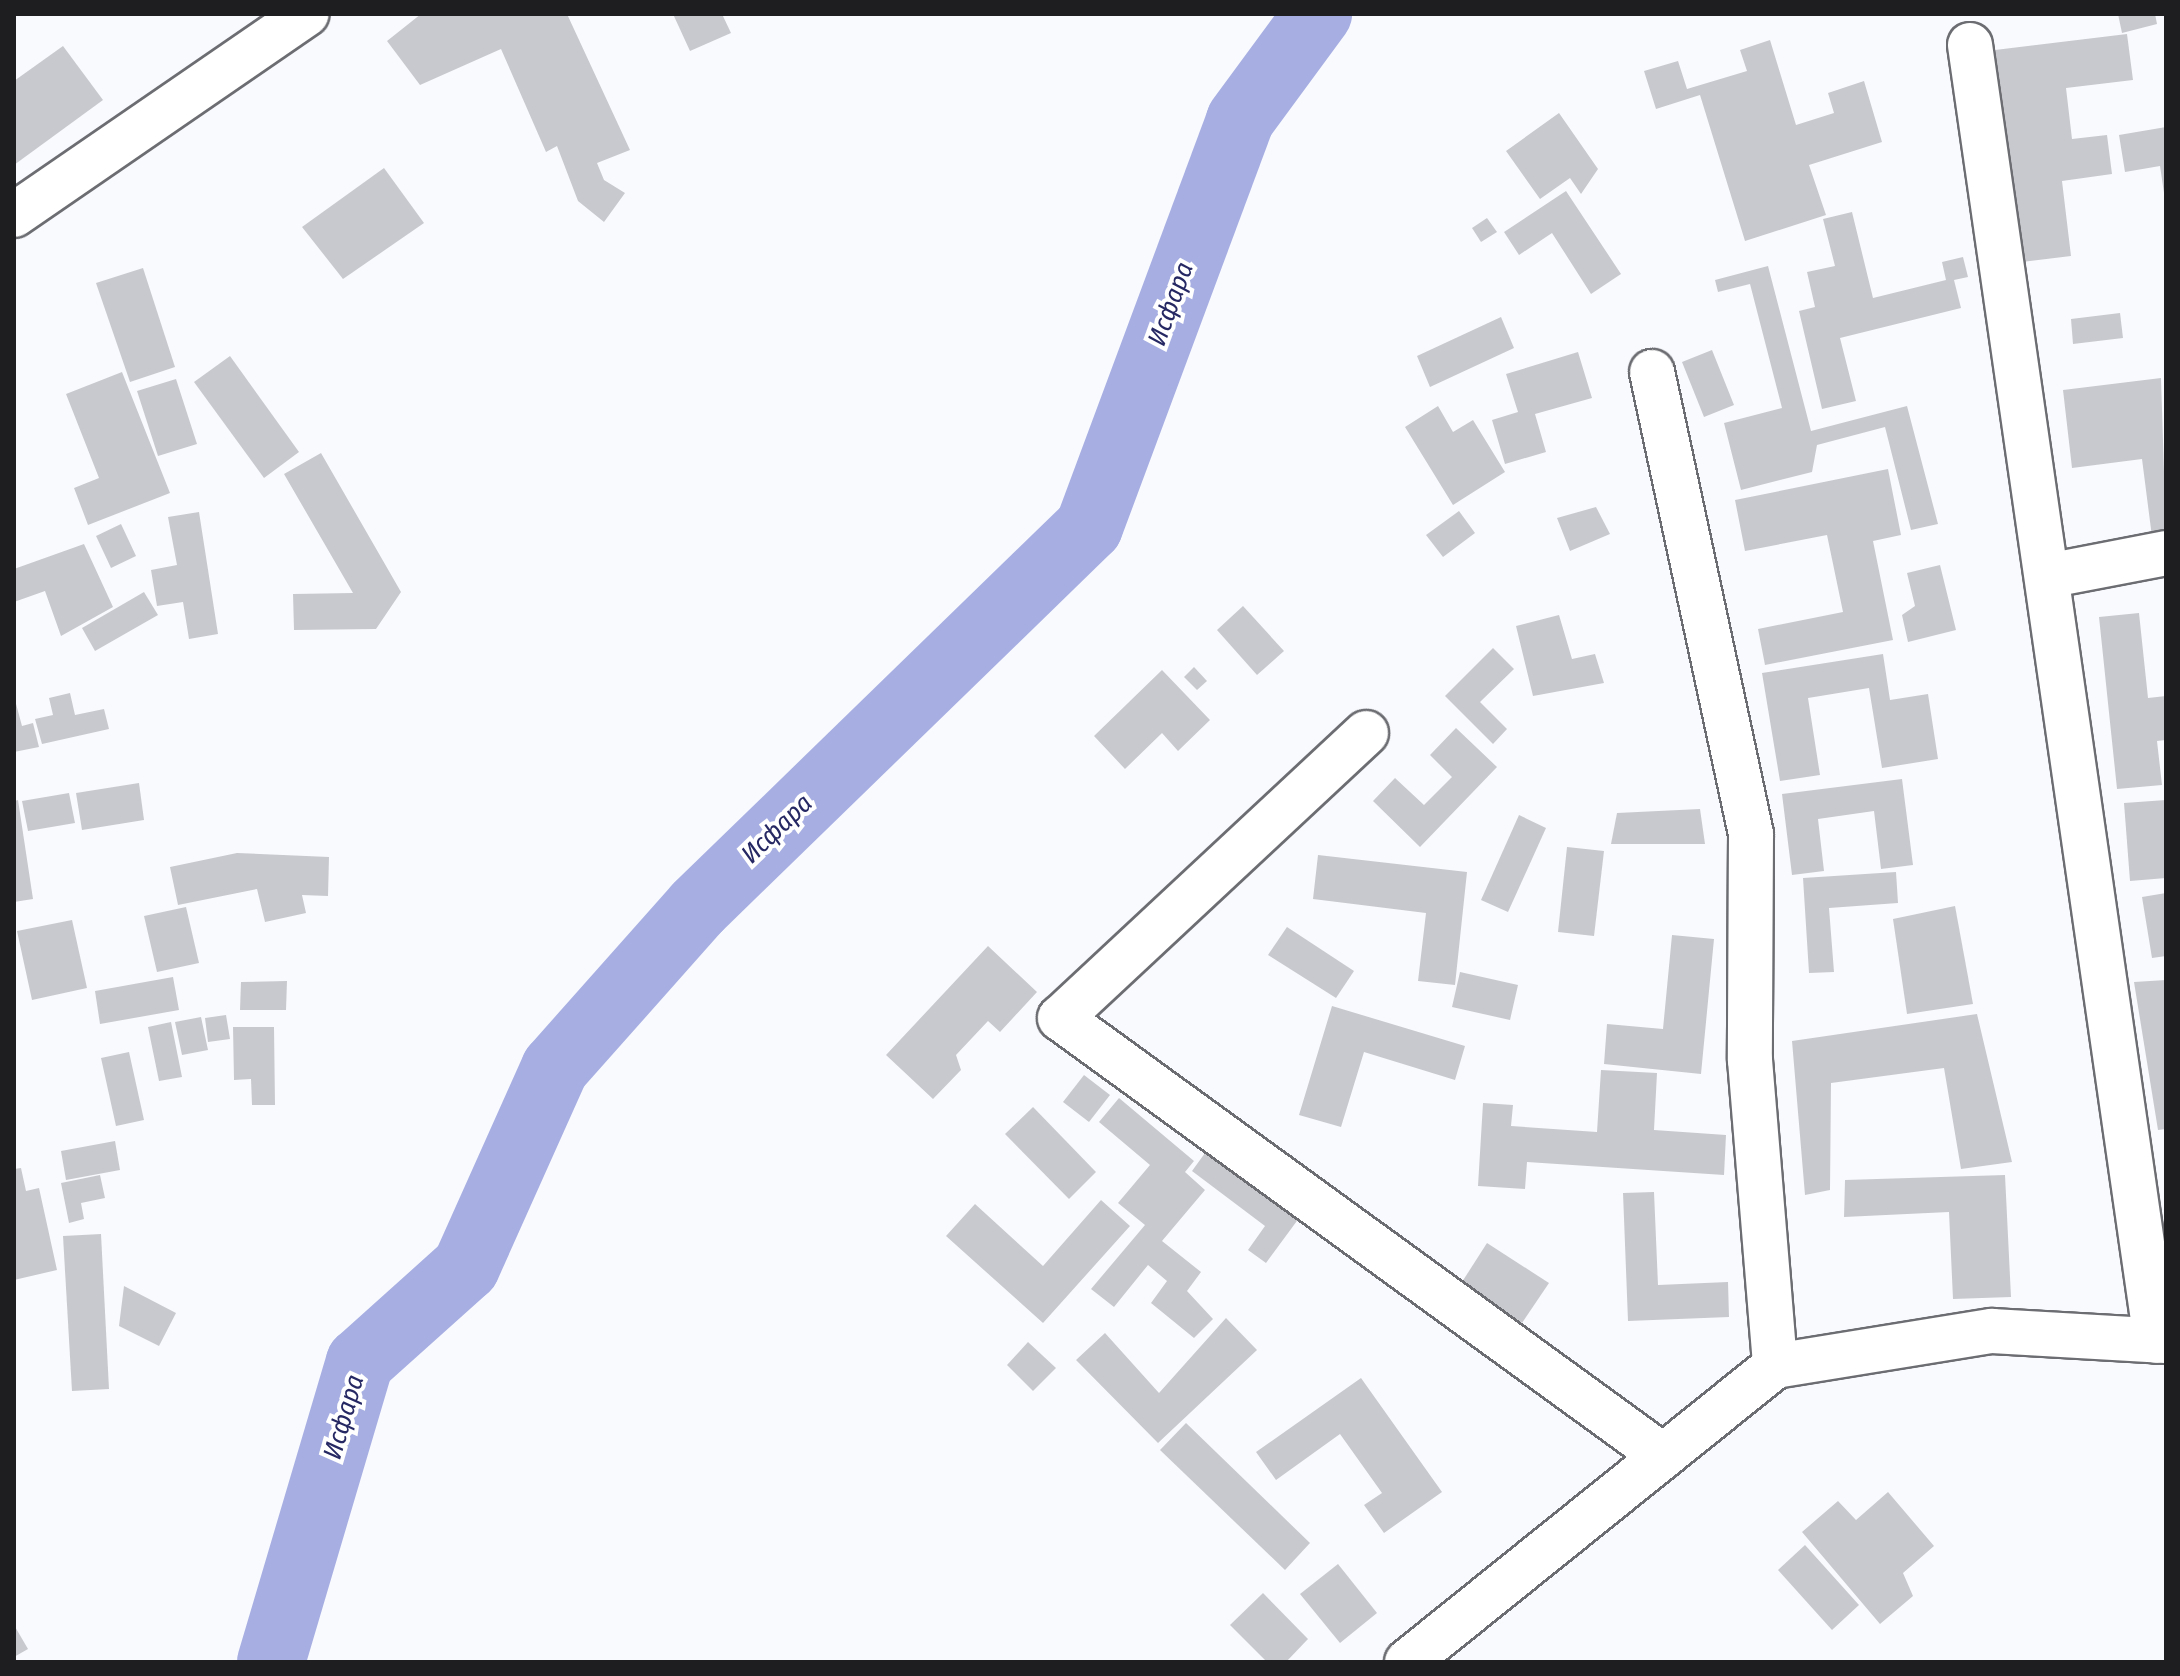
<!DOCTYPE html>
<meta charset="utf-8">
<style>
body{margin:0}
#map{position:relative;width:2180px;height:1676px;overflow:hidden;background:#f9fafe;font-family:"Fira Sans Condensed",sans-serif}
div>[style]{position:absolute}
.river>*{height:68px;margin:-34px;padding:0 34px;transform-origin:34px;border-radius:34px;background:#a7afe2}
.building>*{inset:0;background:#c8c9ce}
.roads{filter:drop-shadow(2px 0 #6c6d72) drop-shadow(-2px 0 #6c6d72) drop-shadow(0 2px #6c6d72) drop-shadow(0 -2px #6c6d72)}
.minor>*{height:44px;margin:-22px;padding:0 22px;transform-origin:22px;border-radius:22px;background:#fff}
.major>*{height:44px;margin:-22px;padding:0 22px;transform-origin:22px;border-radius:22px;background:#fff}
span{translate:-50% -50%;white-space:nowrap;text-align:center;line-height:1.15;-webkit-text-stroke:8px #fff;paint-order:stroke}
.water-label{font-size:26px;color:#252863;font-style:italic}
.frame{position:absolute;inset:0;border:16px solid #1e1e20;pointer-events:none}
</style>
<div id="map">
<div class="river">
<i style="left:271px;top:1662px;width:313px;rotate:-73.5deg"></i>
<i style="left:360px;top:1362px;width:142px;rotate:-41.9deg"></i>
<i style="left:466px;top:1267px;width:218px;rotate:-65.9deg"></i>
<i style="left:555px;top:1068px;width:215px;rotate:-48.4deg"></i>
<i style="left:698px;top:907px;width:545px;rotate:-44.18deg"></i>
<i style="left:1089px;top:527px;width:434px;rotate:-69.6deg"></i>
<i style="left:1240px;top:120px;width:132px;rotate:-53.7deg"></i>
</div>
<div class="building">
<i style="clip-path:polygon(421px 14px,567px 14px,630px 150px,597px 163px,604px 180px,625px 193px,604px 222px,578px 201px,557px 146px,546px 152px,501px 49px,420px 85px,387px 41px)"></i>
<i style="clip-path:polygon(673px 14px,722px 14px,731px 33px,690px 51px)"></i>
<i style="clip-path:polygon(2118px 14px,2155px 14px,2157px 24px,2122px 33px)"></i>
<i style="clip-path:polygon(2127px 34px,2133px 80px,2066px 88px,2072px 139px,2107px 135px,2112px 174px,2062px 181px,2071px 256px,2022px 262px,1995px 50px)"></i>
<i style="clip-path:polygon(1770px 40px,1796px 125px,1834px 113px,1828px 93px,1864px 81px,1882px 142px,1809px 165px,1826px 215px,1745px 241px,1700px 95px,1656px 109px,1644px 71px,1678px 61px,1687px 89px,1747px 71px,1740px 50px)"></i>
<i style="clip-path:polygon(63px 46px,103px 100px,14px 165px,14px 81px)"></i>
<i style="clip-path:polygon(1559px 113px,1598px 169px,1581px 194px,1570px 178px,1540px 199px,1506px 151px)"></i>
<i style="clip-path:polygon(2166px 127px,2166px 193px,2164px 193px,2160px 166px,2125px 172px,2119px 135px)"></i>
<i style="clip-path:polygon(384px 168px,424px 223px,343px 279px,302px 227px)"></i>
<i style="clip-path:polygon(1566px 191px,1621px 274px,1591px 294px,1552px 233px,1519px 255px,1504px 232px)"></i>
<i style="clip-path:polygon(1852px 212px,1873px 298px,1946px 280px,1942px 262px,1963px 257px,1968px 277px,1954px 280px,1961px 308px,1840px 338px,1856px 401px,1822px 409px,1799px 311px,1815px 307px,1807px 272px,1835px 266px,1823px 219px)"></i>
<i style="clip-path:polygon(1487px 218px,1497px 232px,1481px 242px,1472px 228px)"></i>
<i style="clip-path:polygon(1768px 266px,1811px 431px,1907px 406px,1938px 524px,1911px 530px,1885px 427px,1817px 445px,1812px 472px,1741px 490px,1724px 423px,1782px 408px,1750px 284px,1718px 292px,1715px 280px)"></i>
<i style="clip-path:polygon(143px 268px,175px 367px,130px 382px,96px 283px)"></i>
<i style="clip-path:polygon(2120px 313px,2123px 338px,2073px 344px,2071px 319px)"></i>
<i style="clip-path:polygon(1501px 317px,1514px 348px,1430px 387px,1417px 356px)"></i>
<i style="clip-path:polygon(1712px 350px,1734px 405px,1704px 417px,1682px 362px)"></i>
<i style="clip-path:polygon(1578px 352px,1592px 398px,1535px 414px,1546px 452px,1505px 464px,1492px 420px,1518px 412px,1506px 374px)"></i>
<i style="clip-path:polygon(230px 356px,299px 452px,264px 478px,194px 382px)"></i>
<i style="clip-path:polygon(122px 372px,170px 493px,88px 525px,74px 488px,99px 478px,66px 394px)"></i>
<i style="clip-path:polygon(2161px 378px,2166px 535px,2152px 537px,2142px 459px,2072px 468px,2063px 390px)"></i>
<i style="clip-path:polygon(176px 379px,197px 444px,158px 456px,137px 391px)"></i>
<i style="clip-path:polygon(1438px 406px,1453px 432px,1473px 420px,1505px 472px,1453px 505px,1405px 427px)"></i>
<i style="clip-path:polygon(321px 453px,401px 592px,376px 629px,294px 630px,293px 594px,353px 593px,284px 474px)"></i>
<i style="clip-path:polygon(1888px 469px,1901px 535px,1873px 541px,1893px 640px,1765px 665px,1758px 629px,1843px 612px,1827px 535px,1745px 551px,1735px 500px)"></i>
<i style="clip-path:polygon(1596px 507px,1610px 534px,1570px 551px,1557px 518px)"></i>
<i style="clip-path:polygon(1459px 511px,1475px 533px,1443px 557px,1426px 535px)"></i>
<i style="clip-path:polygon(199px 512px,218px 634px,189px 639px,183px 602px,157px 606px,151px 570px,177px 565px,168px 517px)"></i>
<i style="clip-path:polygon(121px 524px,136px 556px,111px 568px,96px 536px)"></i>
<i style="clip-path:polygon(84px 544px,113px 607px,61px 636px,45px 591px,14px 602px,14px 569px)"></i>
<i style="clip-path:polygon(1940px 565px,1956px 630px,1908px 642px,1902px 615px,1915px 606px,1907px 573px)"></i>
<i style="clip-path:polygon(144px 592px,158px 615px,95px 651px,82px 628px)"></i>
<i style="clip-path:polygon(1243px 606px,1284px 651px,1257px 675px,1217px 630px)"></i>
<i style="clip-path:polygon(2139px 613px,2148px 698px,2166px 696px,2166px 740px,2157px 741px,2162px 785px,2117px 789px,2099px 617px)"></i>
<i style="clip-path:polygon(1559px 615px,1572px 659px,1595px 654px,1604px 683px,1533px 696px,1516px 626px)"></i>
<i style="clip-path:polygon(1493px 648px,1514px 669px,1480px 702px,1507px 729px,1493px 744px,1445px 696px)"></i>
<i style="clip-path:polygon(1883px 654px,1890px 700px,1928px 694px,1938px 759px,1882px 768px,1869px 688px,1808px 698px,1820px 775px,1780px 781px,1762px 673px)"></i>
<i style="clip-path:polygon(1194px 667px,1207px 681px,1197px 690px,1184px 677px)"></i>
<i style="clip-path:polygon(1162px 670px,1210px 720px,1178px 751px,1162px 733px,1125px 769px,1094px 736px)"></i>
<i style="clip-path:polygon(70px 693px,75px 715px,104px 709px,109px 729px,42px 744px,35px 719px,53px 715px,49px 698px)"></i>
<i style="clip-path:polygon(15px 700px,22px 726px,33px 723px,39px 747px,14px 752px)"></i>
<i style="clip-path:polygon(1456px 728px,1497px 767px,1420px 847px,1373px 801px,1395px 778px,1424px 805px,1452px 777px,1430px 755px)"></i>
<i style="clip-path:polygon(1902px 779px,1913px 865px,1881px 869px,1874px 811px,1818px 819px,1824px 871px,1792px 875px,1782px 794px)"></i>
<i style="clip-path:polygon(139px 783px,144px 820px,82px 830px,76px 793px)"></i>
<i style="clip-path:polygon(69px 793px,75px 823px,28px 831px,22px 801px)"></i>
<i style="clip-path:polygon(18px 800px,33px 899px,14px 902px,14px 801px)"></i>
<i style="clip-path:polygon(2166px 800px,2166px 878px,2130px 881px,2124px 803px)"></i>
<i style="clip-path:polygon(1700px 809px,1705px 844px,1611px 844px,1617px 813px)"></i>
<i style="clip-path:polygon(1519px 815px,1546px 828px,1508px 912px,1481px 900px)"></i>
<i style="clip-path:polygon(1567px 847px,1604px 851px,1594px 936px,1558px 932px)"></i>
<i style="clip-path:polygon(237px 853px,329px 857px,328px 896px,302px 895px,306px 913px,265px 922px,257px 889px,178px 905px,170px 867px)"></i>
<i style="clip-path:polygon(1318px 855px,1467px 872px,1455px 985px,1418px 981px,1426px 913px,1313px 899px)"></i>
<i style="clip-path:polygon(1896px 872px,1898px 903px,1829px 908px,1834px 972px,1809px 973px,1803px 878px)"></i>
<i style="clip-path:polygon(2166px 893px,2166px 956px,2152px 958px,2142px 897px)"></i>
<i style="clip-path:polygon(1955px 906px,1973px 1004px,1907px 1014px,1893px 919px)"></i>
<i style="clip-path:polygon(186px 907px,199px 963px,157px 972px,144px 916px)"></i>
<i style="clip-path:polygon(72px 920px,87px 988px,32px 1000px,17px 931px)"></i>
<i style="clip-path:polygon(1287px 927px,1354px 971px,1336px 998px,1268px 955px)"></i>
<i style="clip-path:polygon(1672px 935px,1714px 939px,1701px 1074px,1604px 1064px,1607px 1024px,1663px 1029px)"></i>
<i style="clip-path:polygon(988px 946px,1037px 992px,1000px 1032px,988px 1021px,956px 1055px,961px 1070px,933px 1099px,886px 1055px)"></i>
<i style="clip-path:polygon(1460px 972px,1518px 985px,1510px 1020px,1452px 1007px)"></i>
<i style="clip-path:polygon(173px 977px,179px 1010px,100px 1024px,95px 991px)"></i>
<i style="clip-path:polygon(2166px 980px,2166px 1129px,2158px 1130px,2134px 982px)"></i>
<i style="clip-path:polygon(287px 981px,286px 1010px,240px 1010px,241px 982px)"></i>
<i style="clip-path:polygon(1332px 1006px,1465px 1046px,1455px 1080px,1364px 1052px,1341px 1127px,1299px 1115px)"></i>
<i style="clip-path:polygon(1977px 1014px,2012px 1162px,1961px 1169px,1944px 1068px,1831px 1083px,1830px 1190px,1805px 1195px,1792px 1041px)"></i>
<i style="clip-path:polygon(226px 1015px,230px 1039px,208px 1042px,205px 1018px)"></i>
<i style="clip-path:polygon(201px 1017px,208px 1050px,182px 1055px,175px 1022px)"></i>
<i style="clip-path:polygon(171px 1022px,182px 1077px,159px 1081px,148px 1027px)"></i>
<i style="clip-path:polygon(233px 1027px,274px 1027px,275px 1105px,252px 1105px,251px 1079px,234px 1080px)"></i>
<i style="clip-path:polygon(129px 1052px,144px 1120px,116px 1126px,101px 1058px)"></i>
<i style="clip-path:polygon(1601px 1070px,1657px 1073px,1654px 1130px,1726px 1135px,1724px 1175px,1527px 1162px,1525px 1189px,1478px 1186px,1483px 1103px,1513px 1105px,1511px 1126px,1597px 1132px)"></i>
<i style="clip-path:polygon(1084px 1075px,1110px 1095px,1089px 1122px,1063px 1102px)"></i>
<i style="clip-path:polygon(1119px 1098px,1194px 1161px,1185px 1172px,1205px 1190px,1162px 1241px,1201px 1272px,1187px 1291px,1213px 1319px,1194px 1338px,1151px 1303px,1167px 1281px,1148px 1265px,1114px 1307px,1091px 1289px,1145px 1225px,1118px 1203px,1150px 1165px,1099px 1122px)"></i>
<i style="clip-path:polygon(1033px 1107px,1096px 1172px,1069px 1199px,1005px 1134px)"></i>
<i style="clip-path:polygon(115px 1141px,120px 1170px,66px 1180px,61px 1151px)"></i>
<i style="clip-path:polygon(1213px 1142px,1305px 1210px,1266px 1263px,1248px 1250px,1265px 1226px,1192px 1171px)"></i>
<i style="clip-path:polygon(21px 1168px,26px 1191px,39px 1188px,57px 1270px,14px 1280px,14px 1169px)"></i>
<i style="clip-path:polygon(100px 1175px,105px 1198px,81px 1203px,84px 1219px,69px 1223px,61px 1183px)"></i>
<i style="clip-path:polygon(2005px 1175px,2011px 1297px,1953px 1299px,1949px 1212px,1844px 1217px,1845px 1180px)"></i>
<i style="clip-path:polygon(1654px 1192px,1658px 1285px,1728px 1282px,1729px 1317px,1628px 1321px,1623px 1193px)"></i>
<i style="clip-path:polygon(1101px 1200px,1130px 1226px,1043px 1323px,946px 1236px,975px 1204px,1043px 1266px)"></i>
<i style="clip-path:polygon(101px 1234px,109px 1389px,72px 1391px,63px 1236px)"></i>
<i style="clip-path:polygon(1487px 1243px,1549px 1283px,1522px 1323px,1462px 1282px)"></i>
<i style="clip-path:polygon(124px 1286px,176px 1313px,159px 1346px,119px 1326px)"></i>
<i style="clip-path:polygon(1226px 1318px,1257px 1350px,1158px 1443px,1076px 1360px,1105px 1333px,1159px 1393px)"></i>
<i style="clip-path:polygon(1028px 1342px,1056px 1368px,1033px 1391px,1007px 1365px)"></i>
<i style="clip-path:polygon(1361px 1378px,1442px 1492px,1384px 1533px,1364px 1505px,1382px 1493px,1340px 1434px,1276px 1480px,1256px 1452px)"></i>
<i style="clip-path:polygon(1186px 1423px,1310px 1543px,1285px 1570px,1160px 1450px)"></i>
<i style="clip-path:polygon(1888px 1492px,1934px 1546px,1903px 1573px,1913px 1596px,1880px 1624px,1802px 1532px,1838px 1501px,1856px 1520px)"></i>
<i style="clip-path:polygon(1805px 1545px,1859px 1605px,1832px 1630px,1778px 1570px)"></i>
<i style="clip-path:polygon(1338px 1564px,1377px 1613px,1340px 1643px,1300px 1594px)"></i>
<i style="clip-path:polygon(1263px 1593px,1308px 1639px,1286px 1662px,1267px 1662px,1230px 1625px)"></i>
<i style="clip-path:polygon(14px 1625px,28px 1649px,14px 1657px)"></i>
</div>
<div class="roads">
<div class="minor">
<i style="left:1970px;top:45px;width:1309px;rotate:81.83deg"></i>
<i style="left:1652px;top:372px;width:472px;rotate:77.9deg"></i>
<i style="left:1751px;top:834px;width:226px;rotate:90.3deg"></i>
<i style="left:1750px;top:1060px;width:307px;rotate:85.3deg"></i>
<i style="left:2047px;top:576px;width:121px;rotate:-10.9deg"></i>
<i style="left:1366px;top:733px;width:418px;rotate:137deg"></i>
<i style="left:1060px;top:1018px;width:745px;rotate:35.99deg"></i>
<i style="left:1407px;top:1662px;width:472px;rotate:-38.8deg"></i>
<i style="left:1775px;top:1366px;width:220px;rotate:-9.2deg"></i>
<i style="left:1992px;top:1331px;width:174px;rotate:3.3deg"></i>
</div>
<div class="major">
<i style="left:14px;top:215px;width:355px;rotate:-34.5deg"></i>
</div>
</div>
<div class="water-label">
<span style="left:1171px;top:304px;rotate:-70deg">Исфара</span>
<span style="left:777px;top:829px;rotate:-44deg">Исфара</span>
<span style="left:344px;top:1417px;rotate:-74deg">Исфара</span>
</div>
<div class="frame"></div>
</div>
